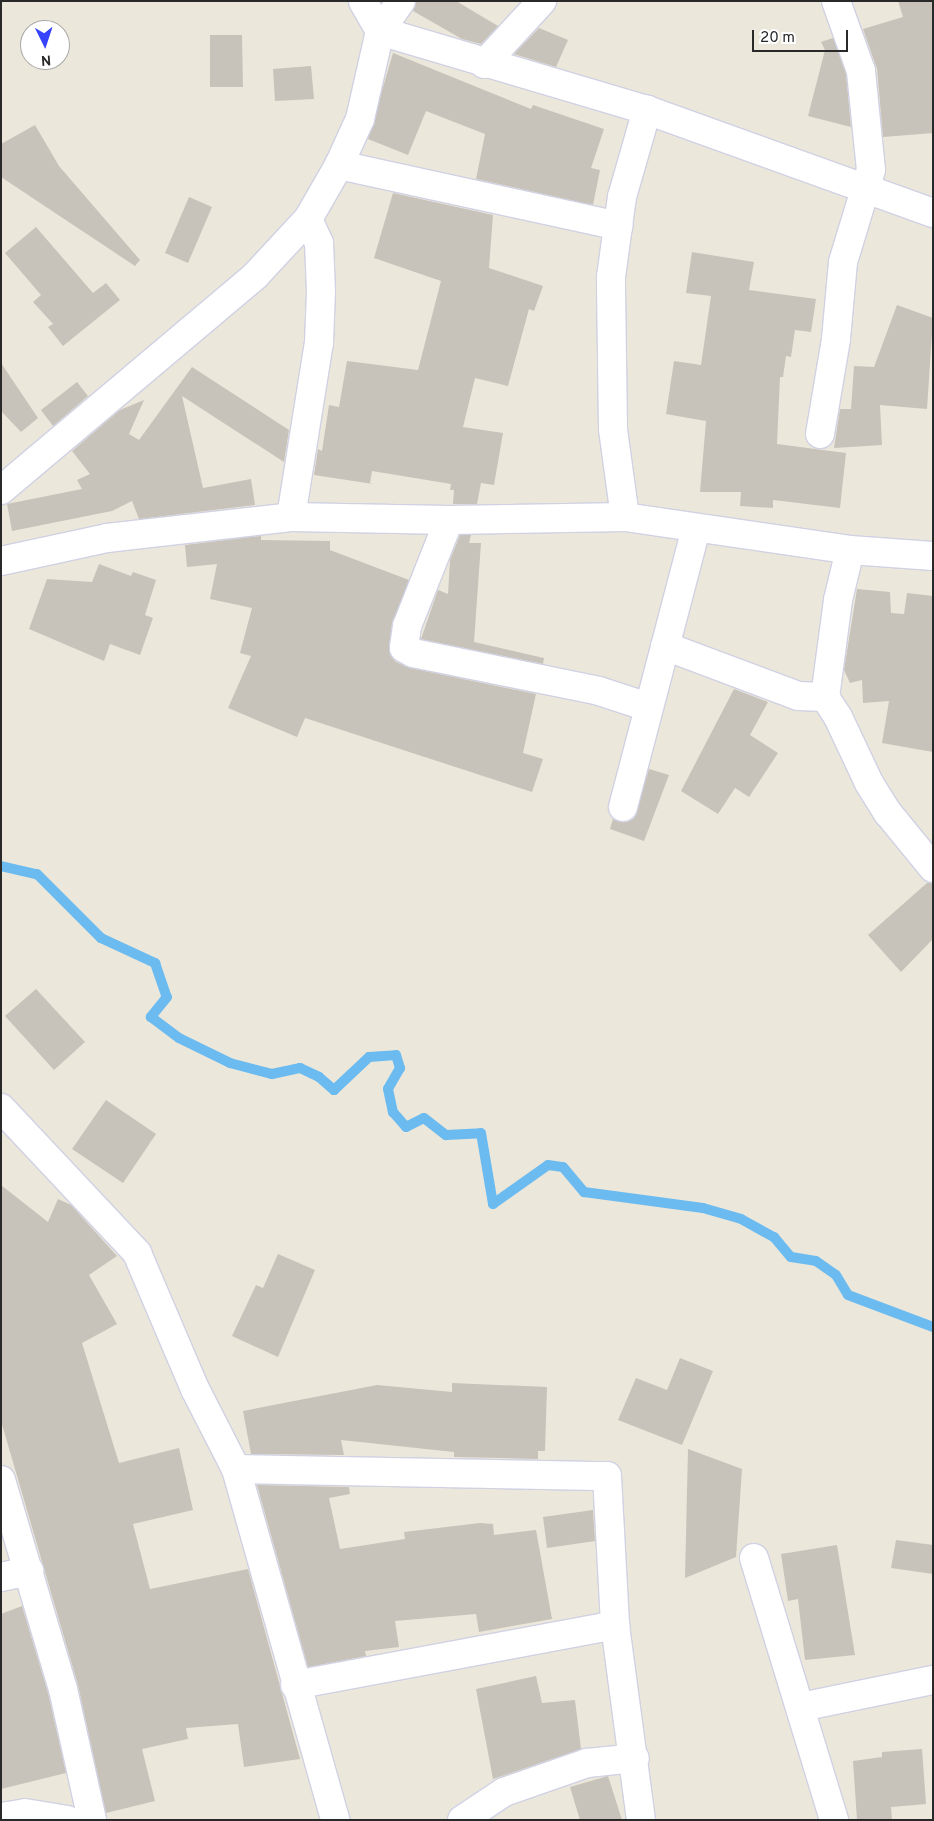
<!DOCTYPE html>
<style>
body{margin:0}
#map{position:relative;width:934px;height:1821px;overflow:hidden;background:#ece7db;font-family:Overpass,sans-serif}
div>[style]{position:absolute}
.stream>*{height:10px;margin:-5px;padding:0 5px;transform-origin:5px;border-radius:5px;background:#6bbbf0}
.building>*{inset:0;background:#c7c3ba}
.roads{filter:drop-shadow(1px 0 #d0d1e3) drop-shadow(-1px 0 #d0d1e3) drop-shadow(0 1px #d0d1e3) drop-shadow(0 -1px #d0d1e3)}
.minor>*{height:28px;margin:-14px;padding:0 14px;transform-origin:14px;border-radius:14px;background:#fff}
span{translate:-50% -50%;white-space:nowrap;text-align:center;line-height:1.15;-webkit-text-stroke:4px #fff;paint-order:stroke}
.frame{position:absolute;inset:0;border:2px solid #292929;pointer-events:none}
.north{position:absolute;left:20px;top:20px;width:50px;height:50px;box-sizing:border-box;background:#fff;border:1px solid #a9a9a9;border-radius:50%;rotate:176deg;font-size:14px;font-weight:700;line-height:20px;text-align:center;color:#292929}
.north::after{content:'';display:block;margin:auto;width:18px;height:22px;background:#3742fc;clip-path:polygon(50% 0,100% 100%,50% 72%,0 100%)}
.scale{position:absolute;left:752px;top:30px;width:96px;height:22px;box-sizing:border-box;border:2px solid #292929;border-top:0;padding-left:6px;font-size:15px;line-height:18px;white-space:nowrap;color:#292929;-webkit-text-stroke:4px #fff;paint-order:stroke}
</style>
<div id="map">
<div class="stream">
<i style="left:1px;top:866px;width:37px;rotate:13deg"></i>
<i style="left:37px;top:874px;width:91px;rotate:45deg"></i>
<i style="left:101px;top:938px;width:60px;rotate:24.8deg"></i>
<i style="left:155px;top:963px;width:36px;rotate:71deg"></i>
<i style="left:167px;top:997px;width:26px;rotate:129deg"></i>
<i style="left:151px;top:1017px;width:35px;rotate:37deg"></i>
<i style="left:179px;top:1038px;width:57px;rotate:26.1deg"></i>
<i style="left:230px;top:1063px;width:43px;rotate:14.7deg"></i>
<i style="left:272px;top:1074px;width:29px;rotate:-12deg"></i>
<i style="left:300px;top:1068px;width:21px;rotate:25deg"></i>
<i style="left:319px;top:1077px;width:20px;rotate:41deg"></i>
<i style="left:334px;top:1090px;width:48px;rotate:-43.3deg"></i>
<i style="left:369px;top:1057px;width:27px;rotate:-4deg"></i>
<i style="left:396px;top:1055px;width:14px;rotate:73deg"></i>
<i style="left:400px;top:1068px;width:24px;rotate:120deg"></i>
<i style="left:388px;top:1089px;width:24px;rotate:78deg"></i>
<i style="left:393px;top:1112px;width:20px;rotate:49deg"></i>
<i style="left:406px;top:1127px;width:20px;rotate:-27deg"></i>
<i style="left:424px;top:1118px;width:28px;rotate:38deg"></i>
<i style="left:446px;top:1135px;width:35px;rotate:-3deg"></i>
<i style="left:481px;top:1133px;width:72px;rotate:80.4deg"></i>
<i style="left:493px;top:1204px;width:67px;rotate:-35.3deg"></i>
<i style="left:548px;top:1165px;width:15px;rotate:8deg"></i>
<i style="left:563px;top:1167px;width:33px;rotate:50deg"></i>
<i style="left:584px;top:1192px;width:120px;rotate:7.7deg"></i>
<i style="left:703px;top:1208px;width:40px;rotate:16deg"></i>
<i style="left:741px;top:1219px;width:38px;rotate:29deg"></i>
<i style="left:774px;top:1237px;width:26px;rotate:50deg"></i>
<i style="left:791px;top:1257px;width:25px;rotate:9deg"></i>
<i style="left:816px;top:1261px;width:24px;rotate:35deg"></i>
<i style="left:836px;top:1275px;width:23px;rotate:59deg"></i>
<i style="left:848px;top:1295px;width:91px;rotate:20.6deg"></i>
</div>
<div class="building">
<i style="clip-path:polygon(416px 1px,456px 1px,498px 26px,481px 44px,462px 39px,413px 11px)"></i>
<i style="clip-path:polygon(898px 1px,933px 1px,933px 133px,883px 137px,877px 69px,863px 29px,903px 17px)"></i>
<i style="clip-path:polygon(539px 28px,568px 40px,556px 67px,514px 54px)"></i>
<i style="clip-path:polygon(210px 35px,242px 35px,243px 87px,210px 87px)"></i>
<i style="clip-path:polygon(833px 38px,846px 74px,851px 127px,808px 116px,825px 50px,821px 42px)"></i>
<i style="clip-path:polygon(393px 53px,531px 109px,533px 105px,604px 129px,591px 168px,600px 170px,593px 205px,476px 179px,485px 134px,426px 111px,408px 155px,368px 139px)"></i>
<i style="clip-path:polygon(311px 66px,314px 99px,275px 101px,273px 69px)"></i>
<i style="clip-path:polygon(35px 125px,59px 166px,140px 260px,135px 266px,1px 177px,1px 144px)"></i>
<i style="clip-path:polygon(393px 193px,493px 215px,489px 268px,543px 286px,534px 311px,529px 309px,508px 386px,475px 378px,463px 427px,503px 433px,494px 485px,481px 483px,477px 504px,453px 504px,454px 490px,450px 490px,451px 484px,372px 471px,370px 483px,373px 484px,314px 475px,318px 449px,322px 451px,329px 405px,339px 407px,347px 361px,418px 370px,441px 281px,374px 258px)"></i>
<i style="clip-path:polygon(189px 197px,212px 207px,188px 263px,165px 253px)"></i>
<i style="clip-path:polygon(36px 227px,93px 293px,106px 283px,120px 300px,63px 346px,48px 327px,53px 324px,33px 302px,41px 295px,5px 253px)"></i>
<i style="clip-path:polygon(692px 252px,754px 262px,749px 290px,816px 299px,811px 332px,795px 330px,791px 357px,786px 356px,783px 377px,780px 377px,777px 444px,846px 453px,840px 508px,773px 500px,773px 508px,740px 506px,741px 492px,700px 492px,706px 421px,666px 414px,674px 361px,701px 365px,711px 296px,686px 293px)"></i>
<i style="clip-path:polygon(897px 305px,933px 318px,927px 409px,880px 405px,882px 445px,834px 448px,840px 409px,851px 409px,854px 366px,874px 367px)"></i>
<i style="clip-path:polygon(1px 363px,38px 418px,21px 432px,1px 411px)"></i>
<i style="clip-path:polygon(192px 367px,289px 430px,284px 462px,182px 396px,203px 488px,251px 479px,255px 505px,139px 519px,132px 501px,112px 511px,12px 531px,7px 504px,82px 489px,77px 480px,90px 474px,72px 451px,120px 410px,144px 400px,129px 434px,139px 440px)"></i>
<i style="clip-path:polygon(77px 382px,88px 396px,53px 426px,41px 410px)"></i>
<i style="clip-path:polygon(460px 535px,471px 535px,469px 543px,481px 543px,474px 642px,544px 658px,543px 664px,421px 639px,438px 590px,448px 594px,450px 560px)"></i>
<i style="clip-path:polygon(261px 536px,261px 540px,330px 541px,330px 550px,409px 580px,392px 624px,389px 646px,390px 655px,396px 662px,410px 668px,536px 694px,523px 753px,543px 759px,532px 792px,305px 718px,297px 737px,228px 708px,251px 656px,240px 653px,252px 608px,210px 599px,217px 564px,187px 567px,185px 545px)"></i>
<i style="clip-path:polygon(99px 564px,131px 576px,133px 572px,156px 580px,145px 615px,153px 618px,140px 655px,110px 644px,104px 661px,29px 629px,47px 579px,92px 582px)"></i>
<i style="clip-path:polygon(857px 589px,890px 592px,891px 613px,904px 614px,907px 593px,933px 596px,933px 752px,882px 743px,889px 701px,863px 703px,862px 680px,850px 683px,844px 670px)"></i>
<i style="clip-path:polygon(734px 689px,768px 702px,750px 735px,778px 753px,749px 797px,735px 788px,718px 814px,681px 791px)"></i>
<i style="clip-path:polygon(649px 769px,669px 775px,644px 841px,610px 829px,613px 819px,627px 822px,634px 818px)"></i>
<i style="clip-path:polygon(927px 883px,933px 883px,933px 939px,901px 972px,868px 935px)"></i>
<i style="clip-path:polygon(36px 989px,85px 1042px,54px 1070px,5px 1016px)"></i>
<i style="clip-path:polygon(106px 1100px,156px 1134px,123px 1183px,72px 1149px)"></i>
<i style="clip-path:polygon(1px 1185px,48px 1222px,58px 1199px,71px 1205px,117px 1256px,89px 1275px,117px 1324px,82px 1343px,119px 1463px,179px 1448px,193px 1510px,133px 1524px,150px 1589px,248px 1569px,300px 1759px,244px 1767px,238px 1724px,186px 1728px,188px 1739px,142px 1749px,155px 1801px,106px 1813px,78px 1685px,1px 1421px)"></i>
<i style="clip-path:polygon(278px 1254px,315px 1270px,278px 1357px,232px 1336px,256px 1285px,263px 1288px)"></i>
<i style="clip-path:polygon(680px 1358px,713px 1371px,682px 1445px,618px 1420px,636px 1378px,667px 1390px)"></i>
<i style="clip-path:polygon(452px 1383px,547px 1387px,545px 1451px,538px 1451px,538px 1459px,454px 1457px,454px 1452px,341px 1440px,344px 1455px,251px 1454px,243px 1411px,377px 1385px,452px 1392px)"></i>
<i style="clip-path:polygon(688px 1449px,742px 1469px,736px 1557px,685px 1578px)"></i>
<i style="clip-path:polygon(257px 1485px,349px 1487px,350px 1494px,329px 1498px,340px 1549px,405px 1539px,404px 1532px,480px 1523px,493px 1524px,494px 1535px,536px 1530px,552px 1619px,479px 1632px,476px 1614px,395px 1621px,399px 1647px,365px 1651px,366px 1656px,308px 1667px)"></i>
<i style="clip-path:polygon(593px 1510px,595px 1541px,547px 1548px,543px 1517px)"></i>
<i style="clip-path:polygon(896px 1540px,933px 1545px,933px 1574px,891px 1568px)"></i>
<i style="clip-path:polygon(837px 1545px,855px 1655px,805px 1660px,798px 1599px,788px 1601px,781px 1554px)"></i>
<i style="clip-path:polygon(22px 1606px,48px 1693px,66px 1773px,1px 1789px,1px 1614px)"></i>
<i style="clip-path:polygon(536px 1676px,542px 1703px,575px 1700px,581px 1749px,493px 1779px,476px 1689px)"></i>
<i style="clip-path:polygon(922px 1749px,926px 1804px,891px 1807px,892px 1820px,857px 1820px,853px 1761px,882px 1757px,882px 1752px)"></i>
<i style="clip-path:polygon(608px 1776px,622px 1820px,580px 1820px,570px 1787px)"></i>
</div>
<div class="roads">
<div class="minor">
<i style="left:401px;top:1px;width:37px;rotate:125deg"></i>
<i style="left:380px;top:31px;width:278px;rotate:16.5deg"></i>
<i style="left:647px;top:110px;width:304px;rotate:19.8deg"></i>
<i style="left:484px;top:64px;width:86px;rotate:-47.4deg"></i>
<i style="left:339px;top:165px;width:286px;rotate:12.3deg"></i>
<i style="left:820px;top:434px;width:96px;rotate:-80.4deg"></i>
<i style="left:836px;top:339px;width:77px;rotate:-84.8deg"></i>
<i style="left:843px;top:262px;width:96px;rotate:-73.1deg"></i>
<i style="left:871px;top:170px;width:100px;rotate:-95.8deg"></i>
<i style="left:861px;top:71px;width:74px;rotate:-109.7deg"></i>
<i style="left:1px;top:490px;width:332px;rotate:-40.1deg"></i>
<i style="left:255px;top:276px;width:78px;rotate:-47.1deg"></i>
<i style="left:308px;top:219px;width:62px;rotate:-60.1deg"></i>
<i style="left:339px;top:165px;width:51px;rotate:-65.5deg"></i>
<i style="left:360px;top:119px;width:90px;rotate:-77.2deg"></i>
<i style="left:380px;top:31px;width:34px;rotate:-120deg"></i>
<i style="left:291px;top:517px;width:176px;rotate:-80.9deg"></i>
<i style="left:319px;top:343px;width:51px;rotate:-87.8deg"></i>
<i style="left:321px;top:292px;width:49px;rotate:-92.3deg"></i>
<i style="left:319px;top:243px;width:26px;rotate:-115deg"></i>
<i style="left:625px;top:517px;width:89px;rotate:-97.8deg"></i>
<i style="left:613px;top:429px;width:152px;rotate:-90.8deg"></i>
<i style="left:611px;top:277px;width:81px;rotate:-82.2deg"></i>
<i style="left:622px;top:197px;width:91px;rotate:-74deg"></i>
<i style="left:449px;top:520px;width:114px;rotate:111.6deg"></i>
<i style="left:407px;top:626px;width:22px;rotate:98deg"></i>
<i style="left:404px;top:648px;width:10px;rotate:29deg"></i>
<i style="left:413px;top:653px;width:190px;rotate:11.5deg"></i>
<i style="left:599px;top:691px;width:52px;rotate:18.1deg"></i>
<i style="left:850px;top:550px;width:51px;rotate:103.5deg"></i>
<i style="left:838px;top:600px;width:98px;rotate:97.6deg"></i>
<i style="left:825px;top:697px;width:24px;rotate:57deg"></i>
<i style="left:838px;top:717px;width:73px;rotate:64.8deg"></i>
<i style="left:869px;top:783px;width:36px;rotate:58deg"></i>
<i style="left:888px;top:813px;width:71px;rotate:50.7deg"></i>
<i style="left:1px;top:561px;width:108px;rotate:-12.2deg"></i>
<i style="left:107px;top:538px;width:185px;rotate:-6.5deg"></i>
<i style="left:291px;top:517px;width:158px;rotate:1.1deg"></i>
<i style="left:449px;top:520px;width:176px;rotate:-1deg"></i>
<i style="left:625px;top:517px;width:227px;rotate:8.3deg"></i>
<i style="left:850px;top:550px;width:83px;rotate:4.1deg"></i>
<i style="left:665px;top:646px;width:142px;rotate:20.6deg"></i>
<i style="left:798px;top:696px;width:27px;rotate:2deg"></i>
<i style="left:623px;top:807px;width:288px;rotate:-75.3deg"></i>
<i style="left:1px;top:1108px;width:199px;rotate:46.8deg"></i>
<i style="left:137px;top:1253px;width:148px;rotate:66.9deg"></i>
<i style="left:195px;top:1389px;width:90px;rotate:62.9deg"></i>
<i style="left:236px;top:1469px;width:365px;rotate:74.2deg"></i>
<i style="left:236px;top:1469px;width:371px;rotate:1.1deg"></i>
<i style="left:607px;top:1476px;width:149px;rotate:86.9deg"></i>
<i style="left:615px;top:1625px;width:197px;rotate:82.4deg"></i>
<i style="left:1px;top:1480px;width:218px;rotate:73.5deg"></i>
<i style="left:63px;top:1689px;width:134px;rotate:77.5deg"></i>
<i style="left:754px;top:1558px;width:274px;rotate:73deg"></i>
<i style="left:1px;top:1577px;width:29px;rotate:-12deg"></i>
<i style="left:295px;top:1685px;width:326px;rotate:-10.6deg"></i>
<i style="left:802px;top:1710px;width:6px;rotate:-45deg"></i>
<i style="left:806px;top:1706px;width:130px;rotate:-11.6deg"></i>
<i style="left:1px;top:1817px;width:24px;rotate:-9deg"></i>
<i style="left:25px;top:1813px;width:43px;rotate:9.5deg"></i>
<i style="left:462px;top:1820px;width:50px;rotate:-33.7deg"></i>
<i style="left:504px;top:1792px;width:88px;rotate:-19.3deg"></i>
<i style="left:587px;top:1763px;width:48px;rotate:-5.9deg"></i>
</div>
</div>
<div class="frame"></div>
<div class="north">N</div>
<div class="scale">20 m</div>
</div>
